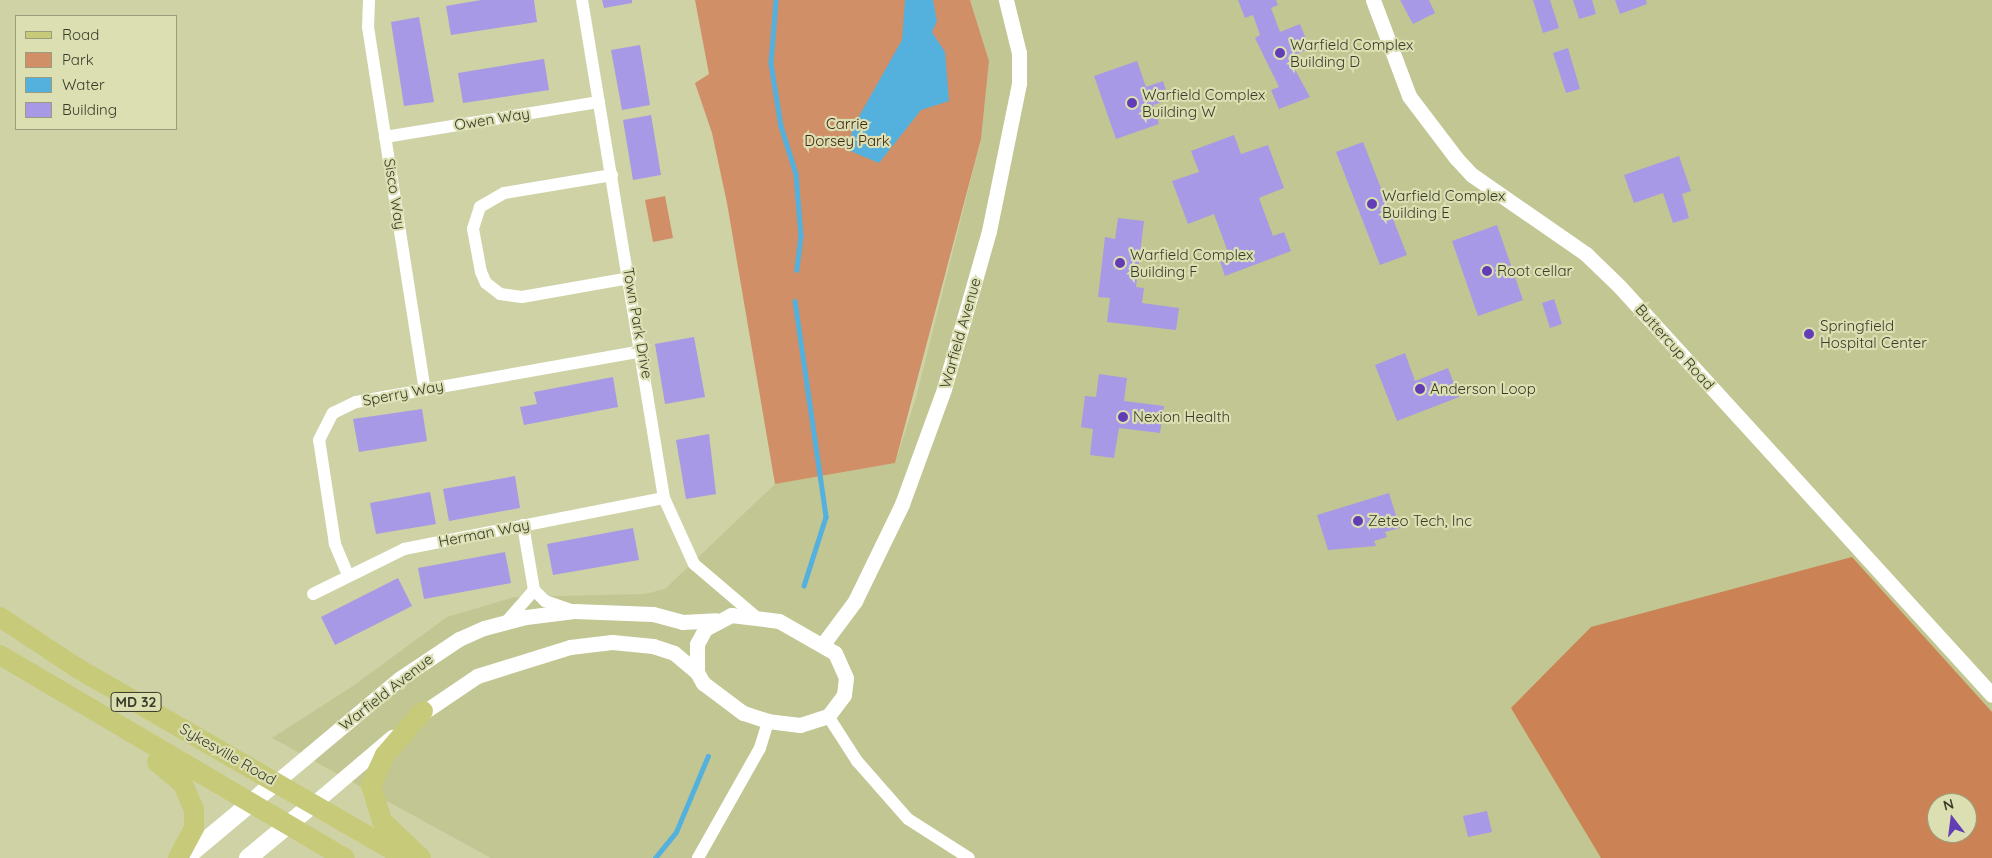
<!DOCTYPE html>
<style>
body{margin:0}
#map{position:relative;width:1992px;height:858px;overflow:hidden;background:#ced2a5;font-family:Quicksand,sans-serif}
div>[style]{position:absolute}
.built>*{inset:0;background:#c2c692}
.green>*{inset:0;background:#d08f67}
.forest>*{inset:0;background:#cb8355}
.water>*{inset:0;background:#54b0dd}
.stream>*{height:4.5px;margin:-2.25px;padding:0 2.25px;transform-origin:2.25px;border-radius:2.25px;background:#54b0dd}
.building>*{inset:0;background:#a799e5}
.minor>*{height:12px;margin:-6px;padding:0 6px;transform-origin:6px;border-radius:6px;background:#fff}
.tertiary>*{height:15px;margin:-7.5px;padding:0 7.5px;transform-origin:7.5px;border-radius:7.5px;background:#fff}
.secondary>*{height:18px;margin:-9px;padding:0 9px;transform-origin:9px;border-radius:9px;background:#fff}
.primary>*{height:20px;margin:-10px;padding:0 10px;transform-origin:10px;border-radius:10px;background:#c7ca78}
.dots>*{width:14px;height:14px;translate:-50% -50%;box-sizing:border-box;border:2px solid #dbdfb2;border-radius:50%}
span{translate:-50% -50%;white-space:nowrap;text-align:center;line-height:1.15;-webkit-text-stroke:4.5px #dbdfb2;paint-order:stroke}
.shield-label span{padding:1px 4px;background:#dbdfb2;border:1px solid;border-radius:4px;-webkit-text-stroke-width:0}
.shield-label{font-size:14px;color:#393b29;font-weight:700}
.poi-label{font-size:15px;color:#393b29}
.left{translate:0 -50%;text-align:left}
.street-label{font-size:15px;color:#393b29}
.park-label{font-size:15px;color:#422410}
.legend{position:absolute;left:15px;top:15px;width:162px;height:115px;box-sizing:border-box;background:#dbdfb2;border:1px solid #9a9d7b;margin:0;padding:6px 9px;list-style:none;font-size:15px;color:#393b29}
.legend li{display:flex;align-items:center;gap:10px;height:25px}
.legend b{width:25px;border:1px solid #9a9d7b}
.north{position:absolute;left:1927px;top:793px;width:50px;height:50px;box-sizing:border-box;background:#dbdfb2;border:1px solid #9a9d7b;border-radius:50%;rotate:345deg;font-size:14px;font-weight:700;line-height:20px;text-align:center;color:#393b29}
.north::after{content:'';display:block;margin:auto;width:18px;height:22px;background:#623db5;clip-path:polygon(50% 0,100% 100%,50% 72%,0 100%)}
</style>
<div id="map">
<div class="built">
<i style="clip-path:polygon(evenodd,970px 0,1992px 0,1992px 858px,491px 858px,272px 738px,353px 686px,447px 617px,515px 597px,645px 594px,665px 589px,775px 484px,895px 463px,916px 398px,981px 139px,989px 61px,970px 0,1937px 803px,1967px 803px,1967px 833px,1937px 833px,1937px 803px)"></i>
</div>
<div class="green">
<i style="clip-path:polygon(695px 0,970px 0,989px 61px,981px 139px,895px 463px,775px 484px,727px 203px,712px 133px,695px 83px,709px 74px)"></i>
<i style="clip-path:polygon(665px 196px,673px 238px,653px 242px,645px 200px)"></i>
</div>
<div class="forest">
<i style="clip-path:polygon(evenodd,1852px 557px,1992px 712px,1992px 858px,1601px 858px,1511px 708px,1591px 627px,1852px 557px,1937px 803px,1967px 803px,1967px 833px,1937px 833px,1937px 803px)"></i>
</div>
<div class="water">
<i style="clip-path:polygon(905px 0,933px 0,937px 21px,932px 32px,945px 52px,949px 101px,921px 110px,879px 163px,848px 150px,853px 127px,902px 40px)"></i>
</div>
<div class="stream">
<i style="left:776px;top:0;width:63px;rotate:94.5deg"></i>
<i style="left:771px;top:63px;width:64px;rotate:81deg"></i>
<i style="left:781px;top:126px;width:50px;rotate:72.6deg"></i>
<i style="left:796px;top:174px;width:62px;rotate:85.4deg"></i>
<i style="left:801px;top:236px;width:34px;rotate:97deg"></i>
<i style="left:795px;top:301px;width:218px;rotate:81.8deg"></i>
<i style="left:826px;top:517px;width:72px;rotate:107.7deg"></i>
<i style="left:655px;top:858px;width:33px;rotate:-51deg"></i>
<i style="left:676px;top:832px;width:82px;rotate:-67.2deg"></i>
</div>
<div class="building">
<i style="clip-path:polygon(481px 0,534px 0,537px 22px,451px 35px,446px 6px)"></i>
<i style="clip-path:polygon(602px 0,632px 0,632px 3px,604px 8px)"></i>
<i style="clip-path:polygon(1238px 0,1276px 0,1278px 5px,1271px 8px,1280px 32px,1300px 24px,1310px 49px,1288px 57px,1310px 97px,1279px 109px,1271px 90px,1279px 87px,1255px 38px,1260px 35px,1253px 15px,1245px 18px)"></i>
<i style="clip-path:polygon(1400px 0,1429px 0,1435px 13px,1413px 24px)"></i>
<i style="clip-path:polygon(1533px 0,1550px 0,1559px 28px,1543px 33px)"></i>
<i style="clip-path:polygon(1573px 0,1592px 0,1596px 14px,1579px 19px)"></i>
<i style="clip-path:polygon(1615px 0,1646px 0,1647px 4px,1620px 14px)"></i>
<i style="clip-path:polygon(419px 17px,434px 102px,404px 106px,391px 22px)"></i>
<i style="clip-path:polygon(640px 45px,650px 105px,622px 110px,611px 50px)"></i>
<i style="clip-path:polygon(1568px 48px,1580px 89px,1566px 93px,1553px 53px)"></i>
<i style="clip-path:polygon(544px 59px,549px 90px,463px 103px,458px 73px)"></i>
<i style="clip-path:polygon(1137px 61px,1146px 87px,1163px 81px,1169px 100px,1153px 105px,1159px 124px,1116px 139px,1094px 76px)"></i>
<i style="clip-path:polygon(651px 115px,661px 175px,633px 180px,623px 120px)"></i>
<i style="clip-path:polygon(1234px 135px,1241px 154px,1268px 145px,1284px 188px,1259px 198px,1273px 236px,1284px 232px,1291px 251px,1225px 276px,1219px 258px,1229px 255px,1214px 214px,1188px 224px,1172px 181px,1199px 172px,1191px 151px)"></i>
<i style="clip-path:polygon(1363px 142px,1407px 255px,1380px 265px,1336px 152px)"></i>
<i style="clip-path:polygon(1679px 156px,1691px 191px,1682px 194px,1689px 218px,1673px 223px,1663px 193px,1634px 203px,1624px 175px)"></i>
<i style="clip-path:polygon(1118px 218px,1144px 221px,1136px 287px,1144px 288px,1142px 303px,1179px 308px,1176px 330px,1107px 322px,1110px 298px,1098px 297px,1105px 237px,1115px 239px)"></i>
<i style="clip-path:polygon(1497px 225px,1523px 300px,1478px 316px,1452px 241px)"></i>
<i style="clip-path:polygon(1554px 299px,1562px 324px,1550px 328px,1542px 303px)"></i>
<i style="clip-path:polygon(694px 337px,705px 397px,665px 404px,655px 344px)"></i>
<i style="clip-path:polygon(1405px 353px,1415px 381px,1448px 368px,1459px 397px,1397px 421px,1375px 365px)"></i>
<i style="clip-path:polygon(1099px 374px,1127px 378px,1124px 401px,1164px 406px,1160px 433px,1119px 428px,1114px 458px,1090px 455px,1093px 429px,1081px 427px,1085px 396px,1096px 397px)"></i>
<i style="clip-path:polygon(613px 377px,618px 407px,524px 425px,520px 407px,537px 404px,534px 392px)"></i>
<i style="clip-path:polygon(422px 409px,427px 441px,359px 452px,353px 419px)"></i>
<i style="clip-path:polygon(709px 434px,716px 494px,686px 499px,676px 440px)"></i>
<i style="clip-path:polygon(515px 476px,520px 508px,449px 521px,443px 489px)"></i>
<i style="clip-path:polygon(430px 492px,436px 524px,376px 534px,370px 503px)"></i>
<i style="clip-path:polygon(1389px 493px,1400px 528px,1385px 532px,1387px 537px,1374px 541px,1376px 546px,1328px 550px,1317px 515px)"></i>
<i style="clip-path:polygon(633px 528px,639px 560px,553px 575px,547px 544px)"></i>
<i style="clip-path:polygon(505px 552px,511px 583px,424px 599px,418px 568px)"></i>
<i style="clip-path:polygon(398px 578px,412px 606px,335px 645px,321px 617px)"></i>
<i style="clip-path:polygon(1487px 811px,1492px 832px,1468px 837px,1463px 816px)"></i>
</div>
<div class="minor">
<i style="left:369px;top:0;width:27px;rotate:92deg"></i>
<i style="left:368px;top:27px;width:366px;rotate:81.1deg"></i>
<i style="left:582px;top:0;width:505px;rotate:80.65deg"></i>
<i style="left:664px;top:498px;width:72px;rotate:65.6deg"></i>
<i style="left:694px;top:564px;width:79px;rotate:40.4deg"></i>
<i style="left:385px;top:137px;width:217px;rotate:-9.3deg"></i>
<i style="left:612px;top:175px;width:109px;rotate:170.5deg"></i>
<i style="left:504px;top:193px;width:28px;rotate:150deg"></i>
<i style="left:480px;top:207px;width:23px;rotate:108deg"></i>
<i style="left:473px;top:229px;width:44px;rotate:79.5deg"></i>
<i style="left:481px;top:272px;width:12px;rotate:66deg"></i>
<i style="left:486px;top:283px;width:18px;rotate:38deg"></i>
<i style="left:500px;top:294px;width:22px;rotate:8deg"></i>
<i style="left:522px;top:297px;width:110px;rotate:-10deg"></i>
<i style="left:523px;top:525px;width:66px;rotate:80.4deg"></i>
<i style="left:534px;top:590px;width:16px;rotate:45deg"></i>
<i style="left:545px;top:601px;width:31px;rotate:19deg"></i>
<i style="left:348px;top:575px;width:34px;rotate:-113deg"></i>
<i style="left:335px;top:544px;width:105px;rotate:-98.7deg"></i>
<i style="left:319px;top:440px;width:30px;rotate:-63deg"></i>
<i style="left:333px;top:413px;width:25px;rotate:-26deg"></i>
<i style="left:356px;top:402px;width:291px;rotate:-10.1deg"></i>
<i style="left:313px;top:594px;width:102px;rotate:-26.3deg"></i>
<i style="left:404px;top:549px;width:265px;rotate:-11.1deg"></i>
<i style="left:508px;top:620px;width:40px;rotate:-49deg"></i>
<i style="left:828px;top:716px;width:54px;rotate:57.2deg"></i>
<i style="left:857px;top:761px;width:77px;rotate:48.7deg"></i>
<i style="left:908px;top:819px;width:72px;rotate:32.6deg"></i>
<i style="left:698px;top:858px;width:126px;rotate:-60.6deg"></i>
<i style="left:760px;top:748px;width:28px;rotate:-73deg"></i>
</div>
<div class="tertiary">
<i style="left:1373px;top:0;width:103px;rotate:69.4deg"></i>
<i style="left:1409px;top:96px;width:78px;rotate:52.8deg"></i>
<i style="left:1456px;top:158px;width:23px;rotate:47deg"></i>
<i style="left:1472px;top:175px;width:139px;rotate:34.7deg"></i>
<i style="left:1586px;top:254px;width:47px;rotate:44.1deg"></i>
<i style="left:1620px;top:287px;width:552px;rotate:47.64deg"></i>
<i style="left:731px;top:615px;width:48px;rotate:7.1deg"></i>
<i style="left:779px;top:621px;width:64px;rotate:29.7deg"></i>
<i style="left:835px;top:653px;width:27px;rotate:66deg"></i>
<i style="left:846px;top:678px;width:17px;rotate:97deg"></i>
<i style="left:844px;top:695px;width:26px;rotate:127deg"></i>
<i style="left:828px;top:716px;width:29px;rotate:162deg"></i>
<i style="left:800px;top:725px;width:32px;rotate:-173deg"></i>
<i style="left:768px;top:721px;width:26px;rotate:-162deg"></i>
<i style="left:743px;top:713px;width:50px;rotate:-143.1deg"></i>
<i style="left:703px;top:683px;width:13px;rotate:-119deg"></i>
<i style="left:697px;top:672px;width:28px;rotate:-90deg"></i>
<i style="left:697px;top:644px;width:17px;rotate:-62deg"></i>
<i style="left:705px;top:629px;width:30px;rotate:-28deg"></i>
<i style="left:823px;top:644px;width:54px;rotate:-53.3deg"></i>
<i style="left:855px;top:601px;width:108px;rotate:-64.1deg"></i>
<i style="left:902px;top:504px;width:122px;rotate:-69.9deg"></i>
<i style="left:944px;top:389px;width:164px;rotate:-74.1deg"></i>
<i style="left:989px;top:231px;width:151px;rotate:-78.5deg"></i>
<i style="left:1019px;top:83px;width:30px;rotate:-90deg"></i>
<i style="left:1019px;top:53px;width:55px;rotate:-103.8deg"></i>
<i style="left:415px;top:718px;width:75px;rotate:-34.1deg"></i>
<i style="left:477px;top:676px;width:97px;rotate:-17.3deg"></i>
<i style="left:570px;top:647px;width:42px;rotate:-6.8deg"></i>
<i style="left:612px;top:642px;width:41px;rotate:5.6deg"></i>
<i style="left:653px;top:646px;width:22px;rotate:18deg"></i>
<i style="left:674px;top:653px;width:30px;rotate:40deg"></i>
<i style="left:276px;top:782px;width:160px;rotate:-39.9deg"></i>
<i style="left:399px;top:679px;width:72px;rotate:-33.7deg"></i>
<i style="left:459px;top:639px;width:27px;rotate:-24deg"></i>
<i style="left:484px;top:628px;width:43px;rotate:-14.7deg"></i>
<i style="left:526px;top:617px;width:48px;rotate:-7.1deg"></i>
<i style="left:574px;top:611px;width:79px;rotate:2.2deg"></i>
<i style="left:653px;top:614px;width:30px;rotate:15deg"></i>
<i style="left:682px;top:622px;width:34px;rotate:-3deg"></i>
<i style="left:313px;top:804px;width:104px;rotate:-40.3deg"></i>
</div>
<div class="secondary">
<i style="left:185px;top:858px;width:119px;rotate:-39.9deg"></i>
<i style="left:248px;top:858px;width:85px;rotate:-39.7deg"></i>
</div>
<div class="primary">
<i style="left:0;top:617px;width:92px;rotate:33.5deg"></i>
<i style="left:77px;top:668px;width:380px;rotate:30deg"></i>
<i style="left:0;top:655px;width:400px;rotate:30.5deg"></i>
<i style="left:157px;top:762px;width:34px;rotate:40deg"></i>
<i style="left:183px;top:784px;width:28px;rotate:67deg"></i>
<i style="left:194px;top:810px;width:18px;rotate:90deg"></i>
<i style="left:194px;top:828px;width:34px;rotate:118deg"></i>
<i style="left:421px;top:858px;width:54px;rotate:-136.5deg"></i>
<i style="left:382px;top:821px;width:38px;rotate:-107deg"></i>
<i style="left:371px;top:785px;width:33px;rotate:-65deg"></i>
<i style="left:385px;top:755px;width:58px;rotate:-49.2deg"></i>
</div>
<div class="dots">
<i style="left:1280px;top:53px;background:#623db5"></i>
<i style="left:1132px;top:103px;background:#623db5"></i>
<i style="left:1372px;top:204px;background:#623db5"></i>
<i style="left:1120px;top:263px;background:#623db5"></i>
<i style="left:1487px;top:271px;background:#623db5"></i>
<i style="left:1809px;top:334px;background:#623db5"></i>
<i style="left:1420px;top:389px;background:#623db5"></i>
<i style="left:1123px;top:417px;background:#623db5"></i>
<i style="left:1358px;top:521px;background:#623db5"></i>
</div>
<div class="shield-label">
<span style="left:136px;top:702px">MD 32</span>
</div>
<div class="poi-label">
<span class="left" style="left:1290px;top:53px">Warfield Complex<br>Building D</span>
<span class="left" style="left:1142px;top:103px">Warfield Complex<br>Building W</span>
<span class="left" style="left:1382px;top:204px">Warfield Complex<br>Building E</span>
<span class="left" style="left:1130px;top:263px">Warfield Complex<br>Building F</span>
<span class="left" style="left:1497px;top:271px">Root cellar</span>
<span class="left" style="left:1820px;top:334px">Springfield<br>Hospital Center</span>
<span class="left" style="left:1430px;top:389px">Anderson Loop</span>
<span class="left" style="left:1133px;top:417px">Nexion Health</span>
<span class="left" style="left:1368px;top:521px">Zeteo Tech, Inc</span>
</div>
<div class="street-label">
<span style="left:492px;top:119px;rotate:-9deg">Owen Way</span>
<span style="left:395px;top:194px;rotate:81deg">Sisco Way</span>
<span style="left:638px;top:323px;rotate:80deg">Town Park Drive</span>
<span style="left:960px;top:333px;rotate:-74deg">Warfield Avenue</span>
<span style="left:1675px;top:347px;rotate:48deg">Buttercup Road</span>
<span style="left:403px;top:393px;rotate:-11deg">Sperry Way</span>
<span style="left:484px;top:533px;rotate:-11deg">Herman Way</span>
<span style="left:386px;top:692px;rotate:-38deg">Warfield Avenue</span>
<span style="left:228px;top:754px;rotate:30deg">Sykesville Road</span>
</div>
<div class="park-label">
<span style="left:847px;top:132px">Carrie<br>Dorsey Park</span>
</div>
<ul class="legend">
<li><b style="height:6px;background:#c7ca78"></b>Road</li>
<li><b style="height:14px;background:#d08f67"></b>Park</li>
<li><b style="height:14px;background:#54b0dd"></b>Water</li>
<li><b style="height:14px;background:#a799e5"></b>Building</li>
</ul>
<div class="north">N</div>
</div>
